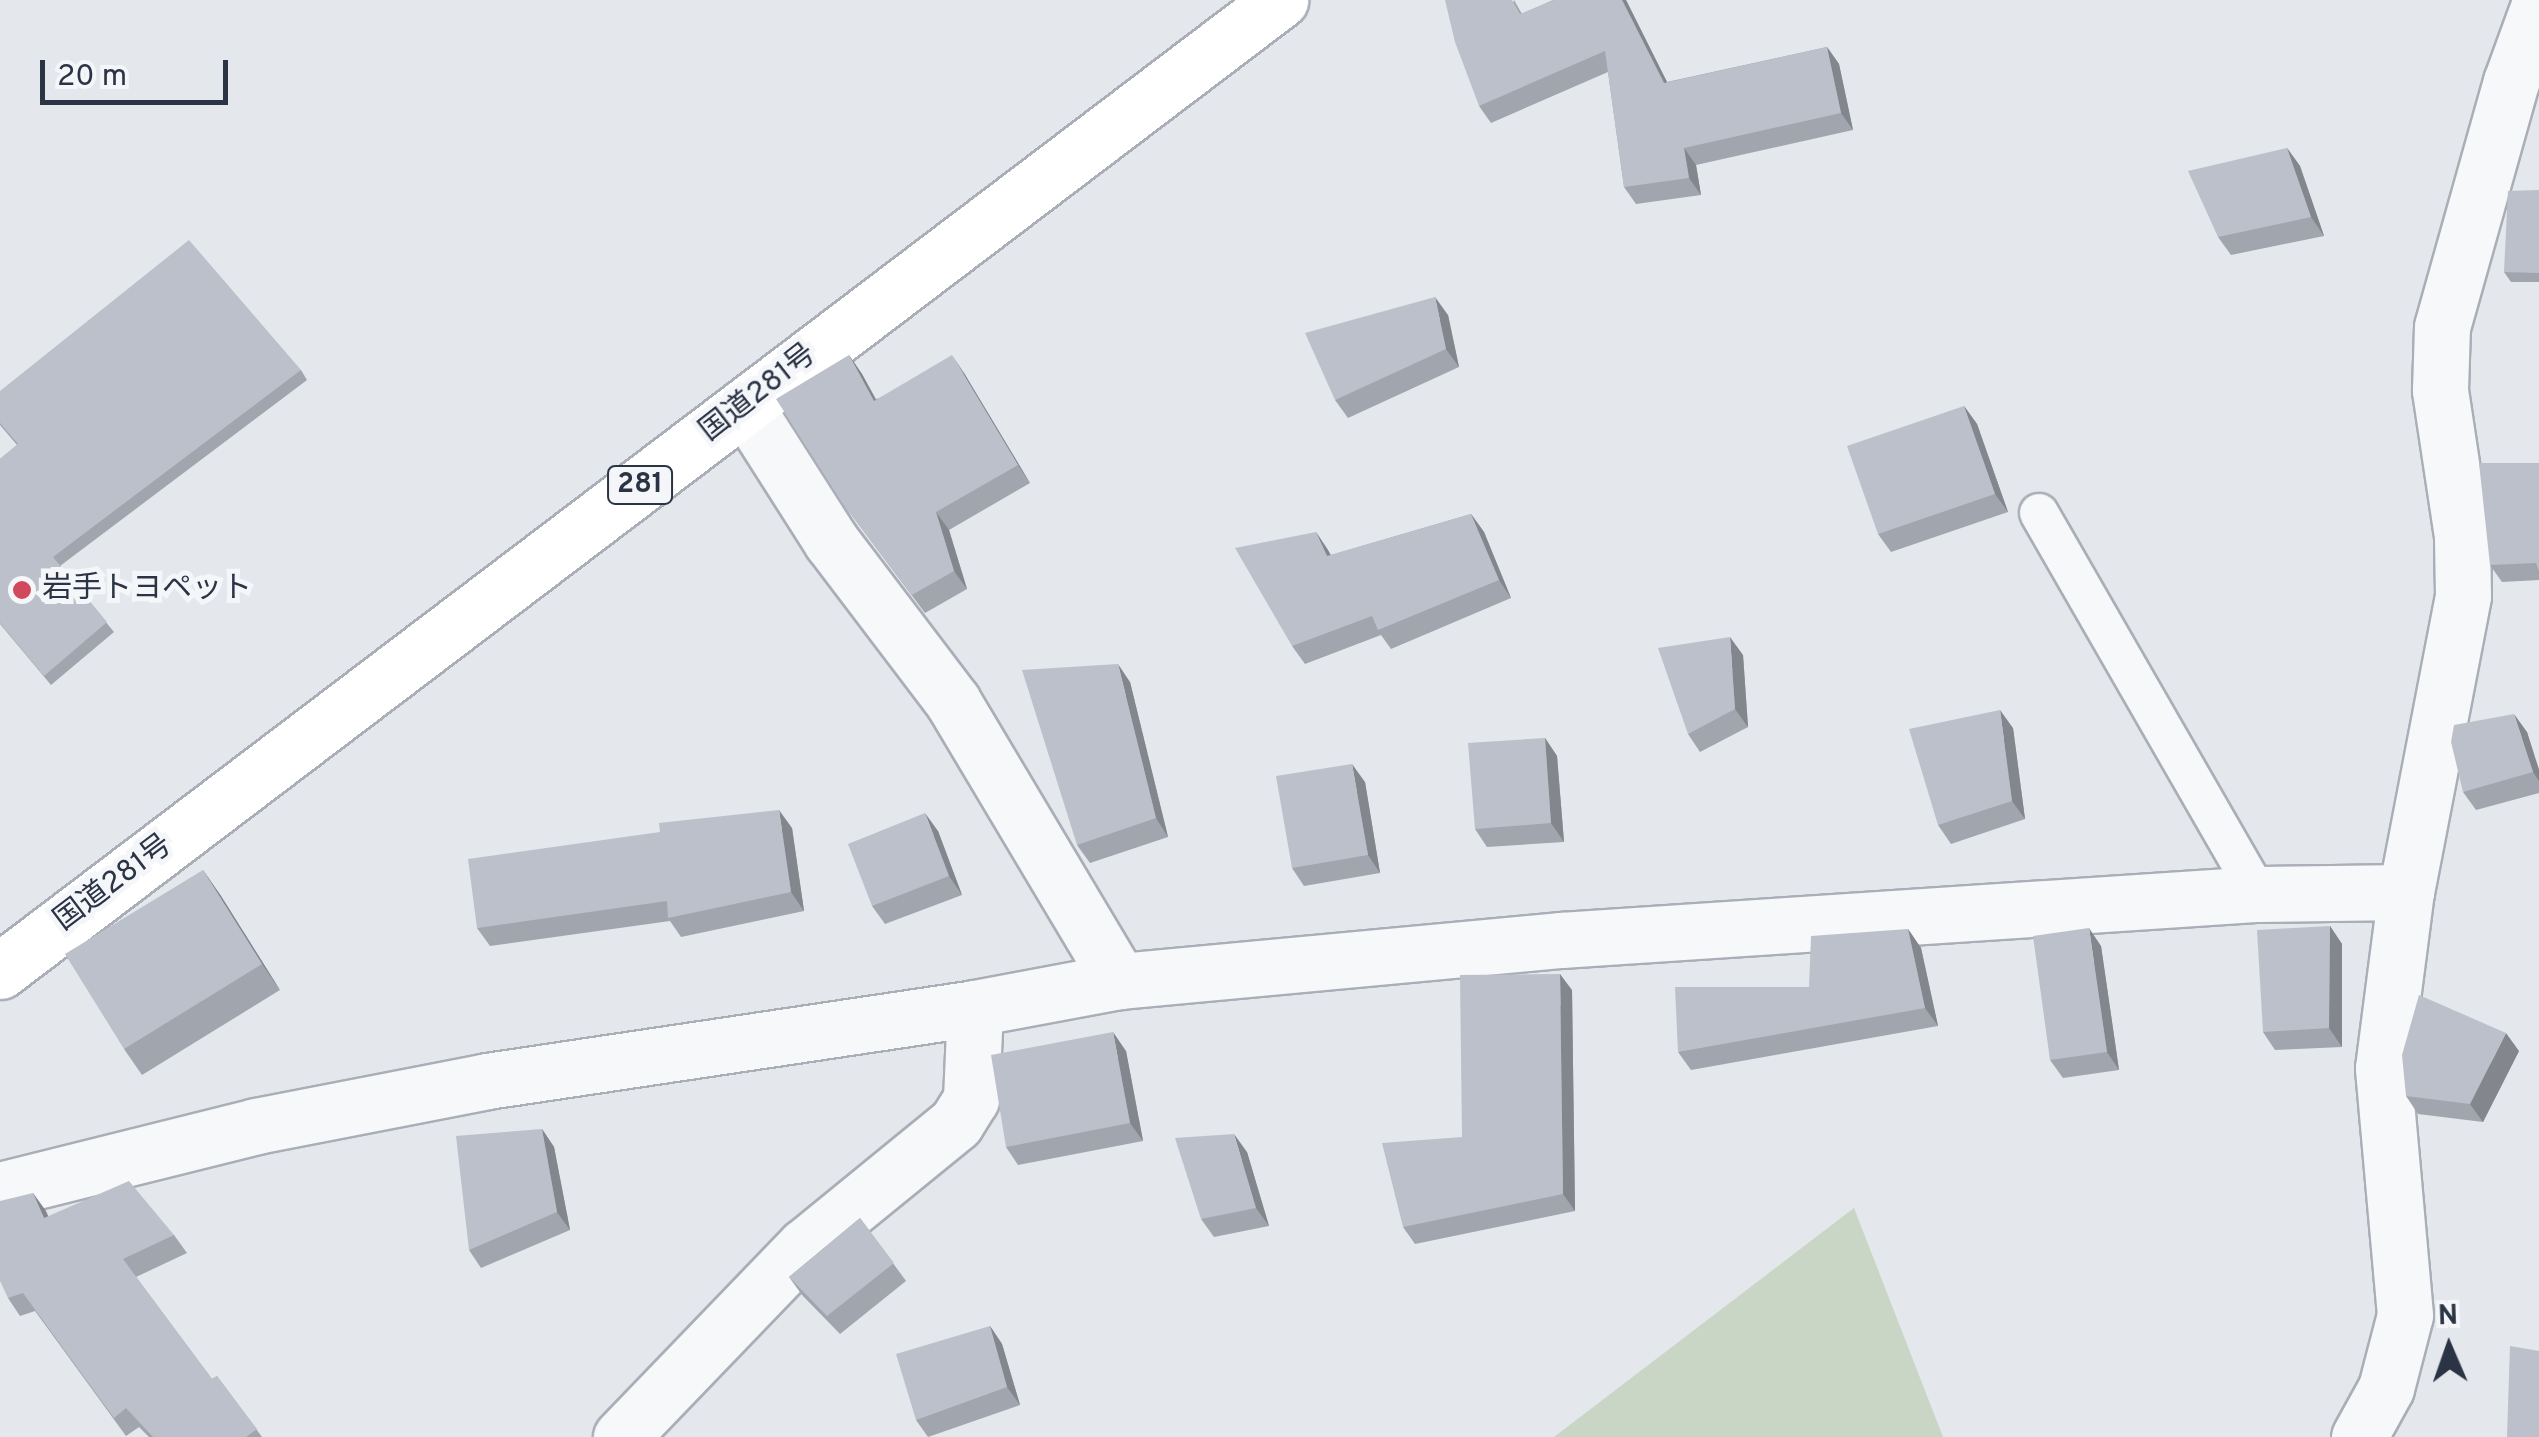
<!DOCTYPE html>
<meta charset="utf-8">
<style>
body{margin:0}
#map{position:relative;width:2539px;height:1437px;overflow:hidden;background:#e4e7ec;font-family:Overpass,"Noto Sans JP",sans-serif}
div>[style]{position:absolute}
.green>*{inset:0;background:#c9d6c5}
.roads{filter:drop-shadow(2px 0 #a9aeb7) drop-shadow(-2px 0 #a9aeb7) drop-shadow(0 2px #a9aeb7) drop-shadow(0 -2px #a9aeb7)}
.lane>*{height:38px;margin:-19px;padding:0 19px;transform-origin:19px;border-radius:19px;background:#f7f8fa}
.street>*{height:55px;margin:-27.5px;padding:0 27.5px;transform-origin:27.5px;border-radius:27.5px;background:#f7f8fa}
.highway>*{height:55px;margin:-27.5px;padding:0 27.5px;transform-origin:27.5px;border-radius:27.5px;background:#fff}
.wall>*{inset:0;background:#a1a5ae}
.shaded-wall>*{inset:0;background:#83868d}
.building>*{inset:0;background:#bbc0ca}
.dots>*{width:28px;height:28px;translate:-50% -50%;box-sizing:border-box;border:5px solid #f4f6f9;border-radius:50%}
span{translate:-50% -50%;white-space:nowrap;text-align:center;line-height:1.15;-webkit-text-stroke:10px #f4f6f9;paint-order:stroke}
.shield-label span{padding:2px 8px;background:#f4f6f9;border:2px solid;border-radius:8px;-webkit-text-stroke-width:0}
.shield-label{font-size:28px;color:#2b3445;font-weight:700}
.street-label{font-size:30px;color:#2b3445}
.poi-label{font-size:30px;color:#2b3445}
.left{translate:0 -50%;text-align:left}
.north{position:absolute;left:2399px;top:1297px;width:100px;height:100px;-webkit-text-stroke:8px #f4f6f9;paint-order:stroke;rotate:358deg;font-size:28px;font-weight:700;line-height:40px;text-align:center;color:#2b3445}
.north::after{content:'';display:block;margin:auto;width:35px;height:45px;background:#2b3445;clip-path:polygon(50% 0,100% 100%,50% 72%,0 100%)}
.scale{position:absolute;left:40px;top:60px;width:188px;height:45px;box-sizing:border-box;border:5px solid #2b3445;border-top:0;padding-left:12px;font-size:30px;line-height:35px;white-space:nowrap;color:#2b3445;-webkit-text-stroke:8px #f4f6f9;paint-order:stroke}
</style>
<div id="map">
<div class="green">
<i style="clip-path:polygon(1854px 1208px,1943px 1437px,1554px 1437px)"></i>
</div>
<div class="roads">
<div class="lane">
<i style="left:2039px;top:513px;width:439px;rotate:60.1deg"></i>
</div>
<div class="street">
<i style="left:745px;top:406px;width:160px;rotate:57.5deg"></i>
<i style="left:831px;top:541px;width:202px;rotate:52.8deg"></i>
<i style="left:953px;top:702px;width:325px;rotate:59.2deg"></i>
<i style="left:0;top:1190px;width:264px;rotate:-14deg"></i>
<i style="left:256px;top:1126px;width:235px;rotate:-11deg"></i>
<i style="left:487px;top:1081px;width:493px;rotate:-8.5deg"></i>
<i style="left:975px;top:1008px;width:147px;rotate:-10.6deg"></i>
<i style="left:1119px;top:981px;width:444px;rotate:-5.3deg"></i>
<i style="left:1561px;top:940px;width:699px;rotate:-3.78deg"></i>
<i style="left:2258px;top:894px;width:148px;rotate:-0.8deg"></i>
<i style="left:621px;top:1437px;width:264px;rotate:-46.1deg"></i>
<i style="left:804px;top:1247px;width:196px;rotate:-39.2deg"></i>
<i style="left:956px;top:1123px;width:28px;rotate:-58deg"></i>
<i style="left:971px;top:1099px;width:91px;rotate:-87.5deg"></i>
<i style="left:2359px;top:1437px;width:56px;rotate:-61.1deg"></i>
<i style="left:2386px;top:1388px;width:75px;rotate:-75.4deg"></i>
<i style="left:2405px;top:1315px;width:248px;rotate:-95.1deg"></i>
<i style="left:2383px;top:1068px;width:177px;rotate:-82.6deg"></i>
<i style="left:2406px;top:892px;width:301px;rotate:-79.1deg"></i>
<i style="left:2463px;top:596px;width:60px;rotate:-91deg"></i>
<i style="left:2462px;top:536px;width:148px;rotate:-98.6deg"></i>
<i style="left:2440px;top:390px;width:63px;rotate:-88.2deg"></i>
<i style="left:2442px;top:327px;width:255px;rotate:-74.3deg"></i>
<i style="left:2511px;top:82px;width:82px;rotate:-70deg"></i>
</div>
<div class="highway">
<i style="left:0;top:971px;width:1607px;rotate:-37.18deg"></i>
</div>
</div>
<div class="wall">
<i style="clip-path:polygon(1514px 0,1522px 14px,1553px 0,1626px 0,1667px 82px,1827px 47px,1839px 64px,1853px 130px,1696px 165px,1701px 195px,1636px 204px,1624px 187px,1608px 72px,1491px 123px,1479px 106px)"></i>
<i style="clip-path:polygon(2287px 148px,2300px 166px,2324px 236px,2231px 255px,2218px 237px)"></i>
<i style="clip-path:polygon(2539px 190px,2539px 282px,2511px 282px,2504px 272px)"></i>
<i style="clip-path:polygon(1448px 315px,1459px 367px,1348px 418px,1335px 400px)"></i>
<i style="clip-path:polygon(849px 355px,862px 374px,876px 399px,964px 373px,1030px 483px,949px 530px,967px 589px,925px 613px,844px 505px)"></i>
<i style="clip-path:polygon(301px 370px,307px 380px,60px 566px,114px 632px,51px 685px,0 624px,0 459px,17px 445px,0 425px,0 391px)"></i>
<i style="clip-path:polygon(1964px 406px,1977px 424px,2008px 512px,1891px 552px,1878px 534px)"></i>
<i style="clip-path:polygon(2539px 463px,2539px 580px,2502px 582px,2490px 565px)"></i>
<i style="clip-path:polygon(1471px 514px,1484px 532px,1511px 598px,1391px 649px,1381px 635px,1305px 664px,1292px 646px,1316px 532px,1331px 555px)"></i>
<i style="clip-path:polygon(1743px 655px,1748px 727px,1700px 752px,1688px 734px)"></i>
<i style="clip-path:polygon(1130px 682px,1168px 837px,1090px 863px,1077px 845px)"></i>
<i style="clip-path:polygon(2013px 728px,2025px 819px,1951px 844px,1938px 825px)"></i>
<i style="clip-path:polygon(2527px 732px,2539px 770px,2539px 793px,2476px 810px,2463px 792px)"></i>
<i style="clip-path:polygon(1545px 738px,1557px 756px,1564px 842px,1487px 847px,1475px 829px)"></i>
<i style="clip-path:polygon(1365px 782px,1380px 873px,1304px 886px,1292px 868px)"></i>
<i style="clip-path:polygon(792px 828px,804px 911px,681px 937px,670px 921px,490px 946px,477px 928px)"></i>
<i style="clip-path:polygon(938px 831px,962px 895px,885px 924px,872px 906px)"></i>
<i style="clip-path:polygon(203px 870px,221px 896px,280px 990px,142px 1075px,124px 1049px)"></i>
<i style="clip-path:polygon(2330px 926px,2342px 944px,2342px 1047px,2275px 1050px,2263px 1032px)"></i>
<i style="clip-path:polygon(1908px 929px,1921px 948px,1938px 1026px,1691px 1070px,1678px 1052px,1809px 987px)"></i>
<i style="clip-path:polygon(2101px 946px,2119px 1070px,2063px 1078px,2050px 1060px)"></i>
<i style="clip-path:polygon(1572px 990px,1575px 1211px,1415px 1244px,1403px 1227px,1462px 1137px)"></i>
<i style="clip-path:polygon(1126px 1051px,1143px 1141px,1018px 1165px,1006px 1147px)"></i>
<i style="clip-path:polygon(2519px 1051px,2483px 1122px,2418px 1114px,2406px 1096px)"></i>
<i style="clip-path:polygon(542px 1129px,554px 1147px,570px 1230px,481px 1268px,469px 1250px)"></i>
<i style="clip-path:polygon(1247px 1152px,1269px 1226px,1214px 1237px,1201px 1219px)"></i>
<i style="clip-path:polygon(33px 1193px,48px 1217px,174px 1235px,187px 1253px,136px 1277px,212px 1379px,217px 1376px,262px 1437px,149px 1437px,139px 1427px,126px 1436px,35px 1311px,20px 1316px,8px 1298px)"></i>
<i style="clip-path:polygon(860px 1218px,906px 1281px,840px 1334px,802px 1295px,789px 1277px)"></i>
<i style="clip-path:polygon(990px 1326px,1002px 1344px,1020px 1405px,928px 1437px,916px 1420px)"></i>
</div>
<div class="shaded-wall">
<i style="clip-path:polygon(1622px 0,1626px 0,1676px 100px,1664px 83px)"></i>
<i style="clip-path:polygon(1827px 47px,1839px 64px,1853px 130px,1841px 113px)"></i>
<i style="clip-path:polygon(1684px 148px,1696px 165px,1701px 195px,1689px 178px)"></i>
<i style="clip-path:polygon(2287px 148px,2300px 166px,2324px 236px,2311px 217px)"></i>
<i style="clip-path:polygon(1435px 297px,1448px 315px,1459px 367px,1446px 349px)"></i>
<i style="clip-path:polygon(849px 355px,862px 374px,886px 419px,874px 401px)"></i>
<i style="clip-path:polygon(952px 355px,964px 373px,1030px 483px,1018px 465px)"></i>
<i style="clip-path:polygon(1964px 406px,1977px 424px,2008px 512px,1995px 494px)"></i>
<i style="clip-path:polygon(936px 512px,949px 530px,967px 589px,954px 571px)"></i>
<i style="clip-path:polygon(1471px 514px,1484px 532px,1511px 598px,1499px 580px)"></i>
<i style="clip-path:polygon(1316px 532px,1328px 550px,1340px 574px,1327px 556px)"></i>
<i style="clip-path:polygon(1730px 637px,1743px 655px,1748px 727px,1735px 709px)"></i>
<i style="clip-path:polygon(1118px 664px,1130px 682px,1168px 837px,1156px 818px)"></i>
<i style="clip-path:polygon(2000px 710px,2013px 728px,2025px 819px,2012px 801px)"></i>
<i style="clip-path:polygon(2514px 714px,2527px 732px,2539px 770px,2539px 781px,2533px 772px)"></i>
<i style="clip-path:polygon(1545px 738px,1557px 756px,1564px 842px,1551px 823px)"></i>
<i style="clip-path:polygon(1352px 764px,1365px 782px,1380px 873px,1368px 855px)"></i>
<i style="clip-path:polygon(779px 810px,792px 828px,804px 911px,791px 892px)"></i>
<i style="clip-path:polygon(925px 813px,938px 831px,962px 895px,949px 876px)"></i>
<i style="clip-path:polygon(203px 870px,221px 896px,280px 990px,262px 964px)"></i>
<i style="clip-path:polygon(2330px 926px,2342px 944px,2342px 1047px,2329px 1028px)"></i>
<i style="clip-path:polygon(2089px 928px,2101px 946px,2119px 1070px,2107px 1052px)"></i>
<i style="clip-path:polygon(1908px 929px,1921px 948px,1938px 1026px,1925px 1008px)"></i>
<i style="clip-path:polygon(1560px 974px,1572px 990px,1575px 1211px,1563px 1194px)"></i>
<i style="clip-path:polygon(1113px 1032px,1126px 1051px,1143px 1141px,1130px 1123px)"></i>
<i style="clip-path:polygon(2506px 1033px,2519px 1051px,2483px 1122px,2470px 1104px)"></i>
<i style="clip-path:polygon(542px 1129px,554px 1147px,570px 1230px,557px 1212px)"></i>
<i style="clip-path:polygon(1234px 1134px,1247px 1152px,1269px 1226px,1256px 1208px)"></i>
<i style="clip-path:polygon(33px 1193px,46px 1211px,57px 1236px,44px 1218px)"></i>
<i style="clip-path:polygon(990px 1326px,1002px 1344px,1020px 1405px,1007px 1387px)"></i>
</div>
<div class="building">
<i style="clip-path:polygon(1445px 0,1512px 0,1520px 14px,1554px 0,1622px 0,1664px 83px,1827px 47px,1841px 113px,1684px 148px,1689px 178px,1624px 187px,1605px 51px,1479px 106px,1455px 42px)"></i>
<i style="clip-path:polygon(2287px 148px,2311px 217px,2218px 237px,2188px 171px)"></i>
<i style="clip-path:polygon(2539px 190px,2539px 273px,2504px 272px,2508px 191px)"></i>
<i style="clip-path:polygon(189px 240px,301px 370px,53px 557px,107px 622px,44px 676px,0 623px,0 459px,18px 444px,0 423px,0 391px)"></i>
<i style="clip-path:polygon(1435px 297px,1446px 349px,1335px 400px,1305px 333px)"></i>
<i style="clip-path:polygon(849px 355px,874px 401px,952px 355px,1018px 465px,936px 512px,954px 571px,912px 595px,844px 505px,776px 399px)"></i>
<i style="clip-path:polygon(1964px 406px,1995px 494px,1878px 534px,1847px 446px)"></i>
<i style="clip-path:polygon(2479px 463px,2539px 463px,2539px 571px,2536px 563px,2490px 565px)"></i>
<i style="clip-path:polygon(1471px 514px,1499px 580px,1378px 630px,1372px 616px,1292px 646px,1235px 548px,1316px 532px,1327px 556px)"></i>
<i style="clip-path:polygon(1730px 637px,1735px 709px,1688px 734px,1658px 648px)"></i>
<i style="clip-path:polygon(1118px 664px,1156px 818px,1077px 845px,1022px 670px)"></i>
<i style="clip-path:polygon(2000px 710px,2012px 801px,1938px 825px,1909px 729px)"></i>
<i style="clip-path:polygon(2514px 714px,2533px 772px,2463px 792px,2451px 742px,2454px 725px)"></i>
<i style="clip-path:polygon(1545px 738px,1551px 823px,1475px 829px,1468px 743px)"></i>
<i style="clip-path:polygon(1352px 764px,1368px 855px,1292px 868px,1276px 776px)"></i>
<i style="clip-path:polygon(779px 810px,791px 892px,668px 918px,667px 901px,477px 928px,468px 859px,660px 832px,659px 823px)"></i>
<i style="clip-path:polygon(925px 813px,949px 876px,872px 906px,848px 844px)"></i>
<i style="clip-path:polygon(203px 870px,262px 964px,124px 1049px,65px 954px)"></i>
<i style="clip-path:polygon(2330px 926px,2329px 1028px,2263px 1032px,2257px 930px)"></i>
<i style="clip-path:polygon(2089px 928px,2107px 1052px,2050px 1060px,2033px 936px)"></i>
<i style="clip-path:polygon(1908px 929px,1925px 1008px,1678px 1052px,1675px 987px,1809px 987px,1811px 936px)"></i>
<i style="clip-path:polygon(1560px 974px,1563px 1194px,1403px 1227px,1382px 1143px,1462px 1137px,1460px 975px)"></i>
<i style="clip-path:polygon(2419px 995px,2506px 1033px,2470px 1104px,2406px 1096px,2402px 1055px)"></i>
<i style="clip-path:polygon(1113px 1032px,1130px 1123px,1006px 1147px,991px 1055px)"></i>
<i style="clip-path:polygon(542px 1129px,557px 1212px,469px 1250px,456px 1136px)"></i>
<i style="clip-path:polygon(1234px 1134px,1256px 1208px,1201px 1219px,1175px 1138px)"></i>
<i style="clip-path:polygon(129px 1181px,174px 1235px,123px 1259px,212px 1379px,217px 1376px,257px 1429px,246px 1437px,153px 1437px,126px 1408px,114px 1418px,23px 1293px,8px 1298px,0 1281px,0 1201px,33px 1193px,44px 1218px)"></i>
<i style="clip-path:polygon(860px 1218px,894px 1263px,827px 1316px,789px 1277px)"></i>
<i style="clip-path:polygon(990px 1326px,1007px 1387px,916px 1420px,896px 1354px)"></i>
<i style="clip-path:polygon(2510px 1346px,2539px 1351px,2539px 1437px,2507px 1437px)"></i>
</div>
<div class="dots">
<i style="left:22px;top:590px;background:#d1495b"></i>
</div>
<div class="shield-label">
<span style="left:640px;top:485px">281</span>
</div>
<div class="street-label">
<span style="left:759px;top:394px;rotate:-38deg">国道281号</span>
<span style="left:114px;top:884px;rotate:-37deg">国道281号</span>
</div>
<div class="poi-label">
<span class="left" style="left:42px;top:590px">岩手トヨペット</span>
</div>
<div class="north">N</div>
<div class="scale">20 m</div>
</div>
